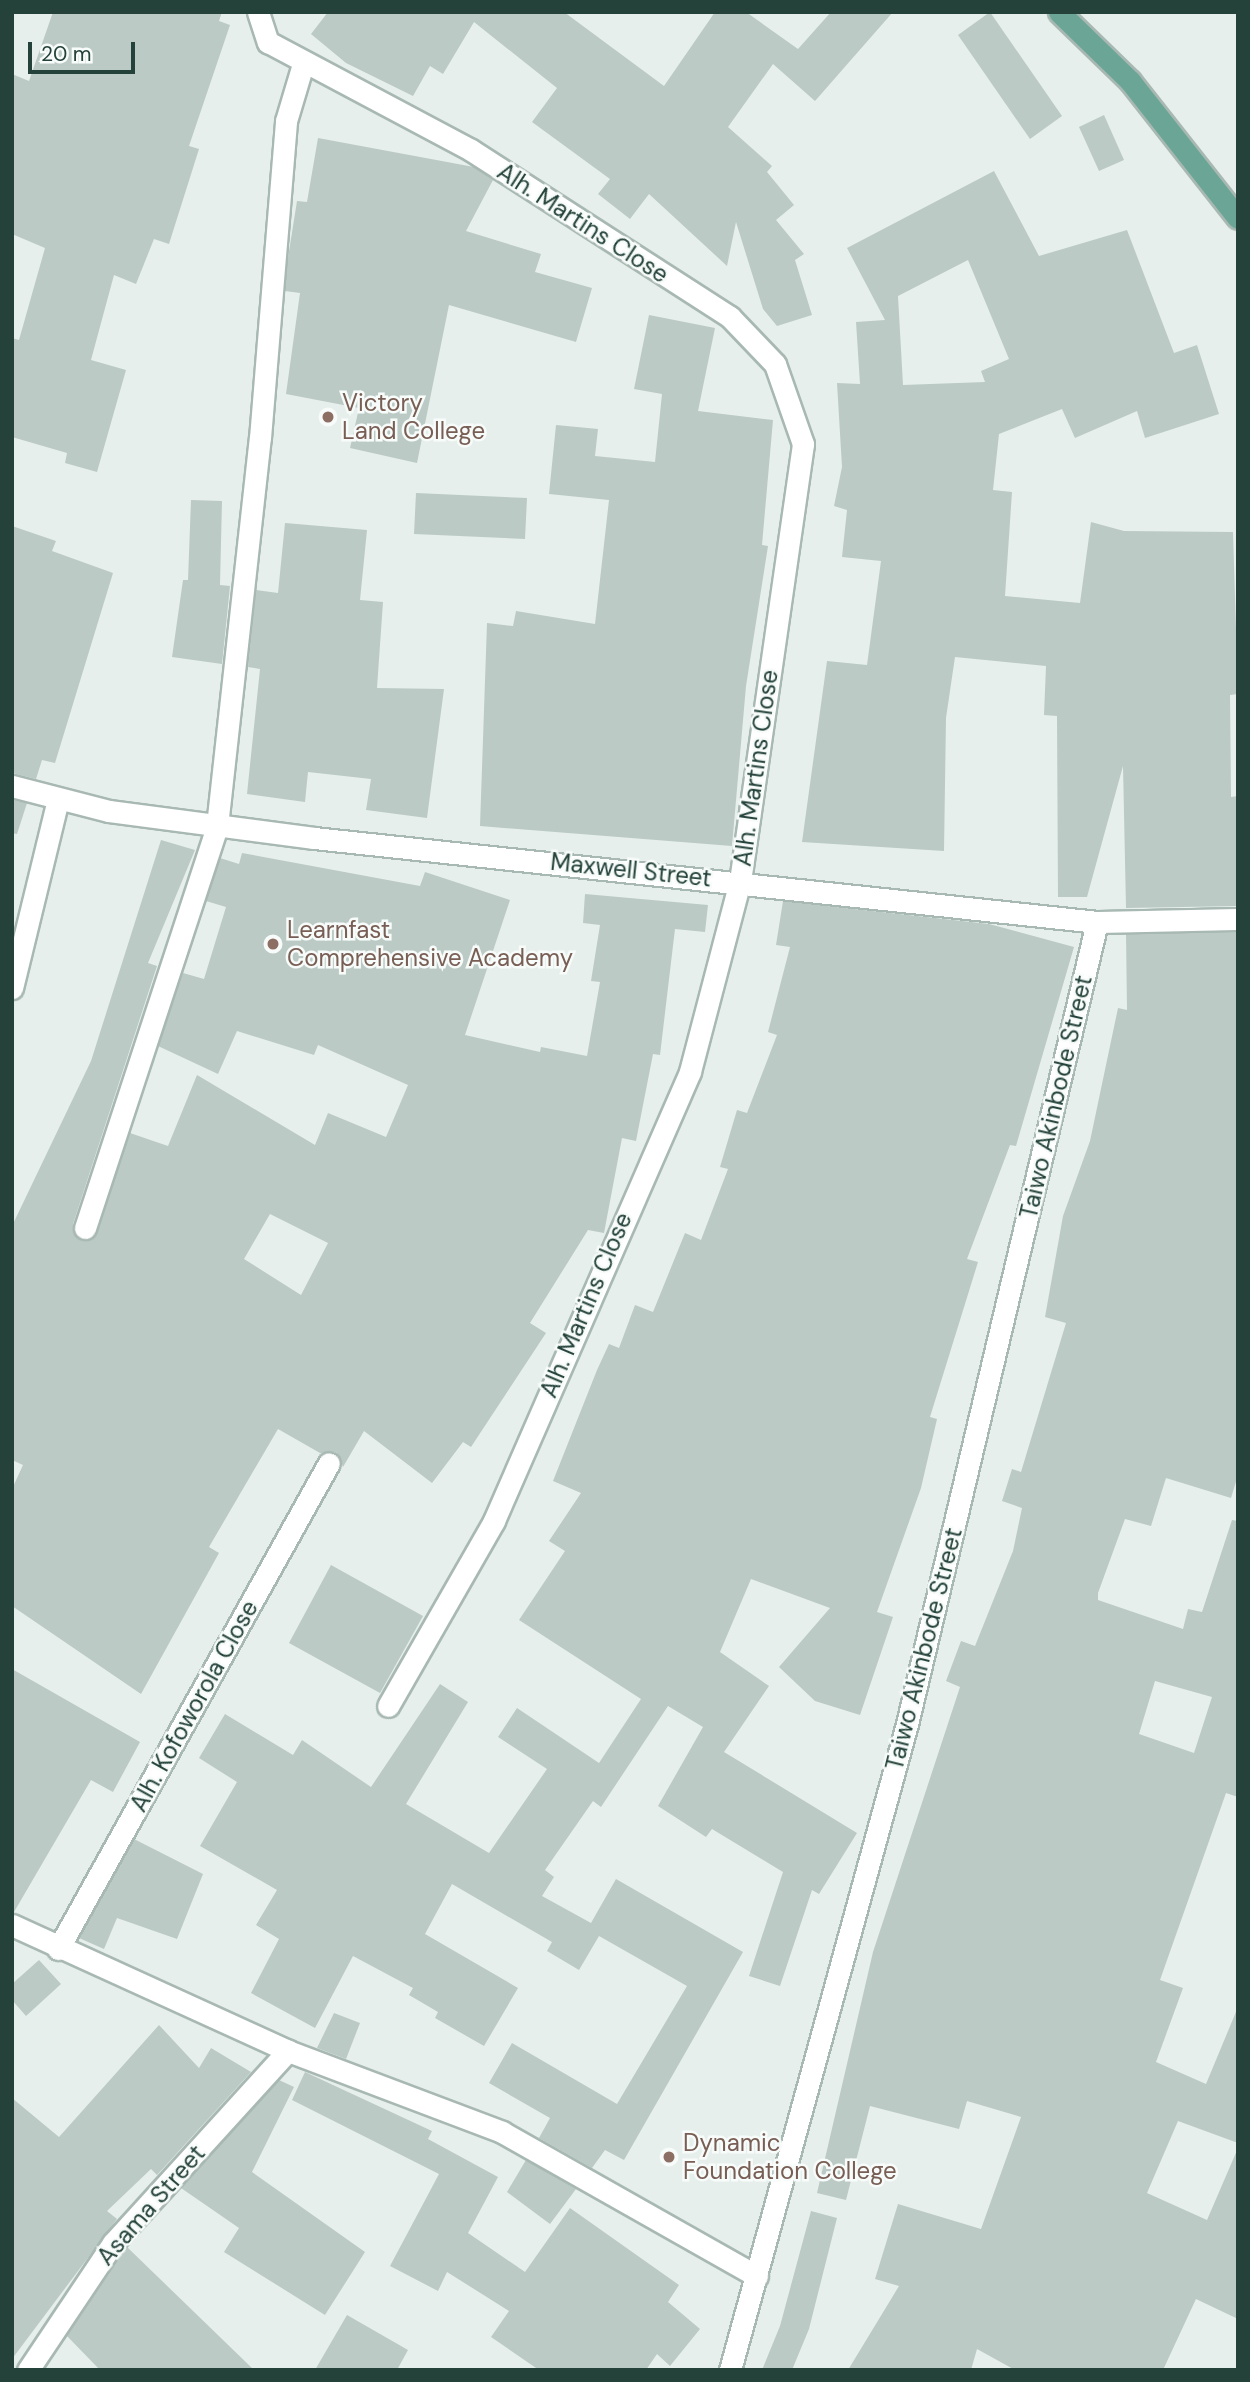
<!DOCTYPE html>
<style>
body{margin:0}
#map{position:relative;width:1250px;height:2382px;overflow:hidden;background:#e6efeb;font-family:"DM Sans",sans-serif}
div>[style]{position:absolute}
.building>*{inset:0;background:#bbcac4}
.roads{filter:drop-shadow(2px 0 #a8b8b2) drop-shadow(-2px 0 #a8b8b2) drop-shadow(0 2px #a8b8b2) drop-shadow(0 -2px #a8b8b2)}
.minor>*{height:21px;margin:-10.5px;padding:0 10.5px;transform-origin:10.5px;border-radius:10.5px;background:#fff}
.major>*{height:21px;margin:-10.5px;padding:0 10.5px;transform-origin:10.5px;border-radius:10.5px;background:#6aa596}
.dots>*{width:19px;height:19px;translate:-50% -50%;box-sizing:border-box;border:4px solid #f7fbf9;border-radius:50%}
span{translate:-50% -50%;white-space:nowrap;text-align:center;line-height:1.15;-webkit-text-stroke:5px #f7fbf9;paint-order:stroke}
.street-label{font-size:24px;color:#24423a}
.education-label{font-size:24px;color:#785e54}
.left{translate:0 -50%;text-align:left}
.frame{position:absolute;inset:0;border:14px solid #24423a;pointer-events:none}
.scale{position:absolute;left:28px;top:42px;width:107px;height:32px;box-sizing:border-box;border:4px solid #24423a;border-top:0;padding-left:9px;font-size:21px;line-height:24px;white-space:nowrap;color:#24423a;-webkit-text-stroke:5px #f7fbf9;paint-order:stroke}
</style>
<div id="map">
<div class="building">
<i style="clip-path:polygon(53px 12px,222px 12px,219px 21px,230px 25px,189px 146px,199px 149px,169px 244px,154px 239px,136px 284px,114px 275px,91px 360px,126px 370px,97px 472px,65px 463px,67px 453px,12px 437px,12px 338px,19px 340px,45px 248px,12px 234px,12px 74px,29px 81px)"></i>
<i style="clip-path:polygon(328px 12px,564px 12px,664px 86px,715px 12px,746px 12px,798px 49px,831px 12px,893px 12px,815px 101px,773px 64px,728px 127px,772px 166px,767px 172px,794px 205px,776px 220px,804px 254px,795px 260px,812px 315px,777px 326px,763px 309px,736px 222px,727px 266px,649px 194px,630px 219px,598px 194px,610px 179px,532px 122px,557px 88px,474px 22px,443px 74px,430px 66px,413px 96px,346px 63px,311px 34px)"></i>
<i style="clip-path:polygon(990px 12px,1062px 116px,1030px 139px,958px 35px)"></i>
<i style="clip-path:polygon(1104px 115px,1124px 160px,1099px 171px,1079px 127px)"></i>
<i style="clip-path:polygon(318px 138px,474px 167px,493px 180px,466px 231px,541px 254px,535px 272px,592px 288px,576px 342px,449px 305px,417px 463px,350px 448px,359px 408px,286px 394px,300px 293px,285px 291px,287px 264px,297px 201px,307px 202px)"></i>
<i style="clip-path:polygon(evenodd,994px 171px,1039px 256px,1127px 230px,1174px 353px,1197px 345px,1219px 414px,1145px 438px,1137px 411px,1075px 438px,1062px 409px,999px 434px,993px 490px,1012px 492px,1005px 596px,1080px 603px,1091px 522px,1124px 531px,1233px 532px,1238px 694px,1230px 695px,1231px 797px,1238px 796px,1238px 906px,1126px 908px,1123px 766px,1087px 897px,1058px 897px,1057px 716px,1044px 715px,1046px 666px,955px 657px,946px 718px,944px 851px,802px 842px,827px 661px,867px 665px,881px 561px,842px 557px,847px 510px,834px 506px,842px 467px,837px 383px,860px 384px,856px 322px,885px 320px,847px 248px,994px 171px,968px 260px,1009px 359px,981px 371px,985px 382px,903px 385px,898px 296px,968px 260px)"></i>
<i style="clip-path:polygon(649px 315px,715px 328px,698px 411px,773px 420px,762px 545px,768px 546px,746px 686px,732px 846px,480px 826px,487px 623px,513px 626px,516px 611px,595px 624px,609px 500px,549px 494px,556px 425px,598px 429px,595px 456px,655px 462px,662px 394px,634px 389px)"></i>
<i style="clip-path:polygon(416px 493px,527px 498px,525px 539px,414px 534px)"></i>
<i style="clip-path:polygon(191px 500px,222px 501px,220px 585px,230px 586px,222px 664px,172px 657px,183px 580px,188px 580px)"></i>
<i style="clip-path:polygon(285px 523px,367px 530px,360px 600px,383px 602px,377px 688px,444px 689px,427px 818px,366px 810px,371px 779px,308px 772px,305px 802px,247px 794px,260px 669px,248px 667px,256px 590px,278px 593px)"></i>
<i style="clip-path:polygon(12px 526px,56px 541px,52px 551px,113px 573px,55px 763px,42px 760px,36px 779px,12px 773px)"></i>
<i style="clip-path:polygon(12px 800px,27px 803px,17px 834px,12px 833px)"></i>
<i style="clip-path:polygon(evenodd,161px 840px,195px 850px,148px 963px,157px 966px,73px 1224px,82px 1241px,97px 1232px,130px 1133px,168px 1146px,197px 1075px,315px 1145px,328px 1113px,386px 1137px,408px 1085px,318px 1045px,314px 1055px,237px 1031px,218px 1074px,158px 1046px,183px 973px,204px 979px,226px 907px,206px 901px,220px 858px,239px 864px,242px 853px,420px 886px,425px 872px,510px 900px,465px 1035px,540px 1052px,541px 1047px,587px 1056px,600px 982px,591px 981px,600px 925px,583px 923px,585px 894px,708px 905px,705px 932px,675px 929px,660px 1055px,653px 1054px,636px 1141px,622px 1138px,604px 1233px,588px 1230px,530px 1323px,546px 1333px,471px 1447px,463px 1442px,432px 1483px,364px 1431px,343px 1467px,336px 1452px,320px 1453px,278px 1429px,209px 1547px,219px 1553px,141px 1694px,12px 1606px,12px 1489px,23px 1465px,12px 1460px,12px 1226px,91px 1061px,161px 840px,270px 1214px,328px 1243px,301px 1295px,244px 1259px,270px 1214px)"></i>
<i style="clip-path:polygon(783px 901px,989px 924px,1074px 947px,1016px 1146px,1010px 1145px,967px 1259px,978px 1262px,930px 1417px,937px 1419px,921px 1488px,877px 1612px,893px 1617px,860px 1715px,815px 1701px,779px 1667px,830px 1608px,751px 1579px,720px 1652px,769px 1686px,724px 1752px,857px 1833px,819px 1894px,812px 1890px,780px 1986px,749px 1976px,783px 1872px,712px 1829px,706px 1837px,658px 1806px,703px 1727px,668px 1706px,601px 1807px,593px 1801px,545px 1870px,554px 1877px,542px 1896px,591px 1923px,616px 1879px,743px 1952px,624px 2160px,605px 2150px,592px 2168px,539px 2138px,550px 2118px,489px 2083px,512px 2043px,617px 2104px,687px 1986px,599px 1936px,579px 1970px,547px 1951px,552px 1942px,452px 1884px,425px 1934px,518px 1988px,484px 2046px,435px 2018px,438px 2012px,409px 1995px,413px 1988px,353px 1956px,315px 2028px,251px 1993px,279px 1939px,256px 1925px,277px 1890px,200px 1846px,237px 1782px,199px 1758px,225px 1714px,293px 1755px,302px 1740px,371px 1787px,440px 1684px,468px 1702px,406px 1804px,489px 1853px,547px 1769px,498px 1737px,517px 1708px,599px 1763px,641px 1699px,519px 1620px,565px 1551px,549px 1541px,581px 1493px,553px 1481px,597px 1370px,609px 1344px,619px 1348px,635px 1305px,653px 1312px,685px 1233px,701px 1240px,728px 1169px,720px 1167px,737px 1110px,747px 1113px,777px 1035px,768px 1032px,790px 947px,776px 945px)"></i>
<i style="clip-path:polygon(evenodd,1238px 932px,1238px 1475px,1231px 1498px,1166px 1478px,1151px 1526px,1125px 1519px,1098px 1593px,1098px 1600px,1183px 1629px,1188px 1609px,1202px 1612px,1232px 1520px,1238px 1521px,1238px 1797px,1226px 1793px,1160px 1980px,1183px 1988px,1156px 2062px,1206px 2084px,1238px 2007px,1238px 2143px,1178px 2121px,1147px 2193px,1207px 2220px,1238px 2148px,1238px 2319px,1196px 2299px,1163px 2370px,1015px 2370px,977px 2349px,971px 2370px,848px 2370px,899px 2286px,875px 2279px,898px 2204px,981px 2229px,1021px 2117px,967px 2101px,959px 2129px,870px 2106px,846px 2200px,817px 2193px,873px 1952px,960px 1687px,946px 1681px,961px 1641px,975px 1646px,1013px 1551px,1022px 1508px,1002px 1501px,1012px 1469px,1021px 1472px,1066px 1323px,1045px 1317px,1063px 1216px,1090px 1141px,1118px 1008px,1127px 1010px,1126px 934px,1238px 932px,1155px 1681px,1212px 1697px,1194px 1753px,1139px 1734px,1155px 1681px)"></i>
<i style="clip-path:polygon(331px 1565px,423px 1616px,380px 1693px,289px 1643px)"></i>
<i style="clip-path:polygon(12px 1669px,140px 1742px,113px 1792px,91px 1780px,14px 1912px)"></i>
<i style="clip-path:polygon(134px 1839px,203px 1874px,177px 1939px,117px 1918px,104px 1949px,79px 1938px)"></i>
<i style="clip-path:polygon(39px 1960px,61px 1984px,26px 2016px,12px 2000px,12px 1984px)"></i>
<i style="clip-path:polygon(334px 2013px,360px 2023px,346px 2059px,317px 2048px)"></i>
<i style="clip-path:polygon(159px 2025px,199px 2068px,211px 2048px,251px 2072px,157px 2175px,151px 2169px,107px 2211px,117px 2219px,12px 2359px,12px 2098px,59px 2137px)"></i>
<i style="clip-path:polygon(305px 2072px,432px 2131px,428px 2139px,498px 2177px,468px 2233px,525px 2272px,570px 2208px,679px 2285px,668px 2302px,700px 2329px,670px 2366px,657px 2354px,646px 2370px,539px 2370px,491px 2337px,509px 2311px,447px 2272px,438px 2291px,390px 2266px,439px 2174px,292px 2100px)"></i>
<i style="clip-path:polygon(279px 2080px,294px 2087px,252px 2172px,365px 2252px,325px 2315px,224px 2252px,239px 2228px,181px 2188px)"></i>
<i style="clip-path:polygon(526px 2160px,576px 2189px,550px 2224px,507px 2192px)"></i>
<i style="clip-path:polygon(811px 2211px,837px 2218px,809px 2329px,792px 2370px,762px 2370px,780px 2326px)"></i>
<i style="clip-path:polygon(127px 2247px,254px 2370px,100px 2370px,67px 2336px)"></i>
<i style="clip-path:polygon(347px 2315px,408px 2350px,397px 2370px,315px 2370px)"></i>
</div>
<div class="roads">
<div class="minor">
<i style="left:258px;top:12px;width:32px;rotate:72deg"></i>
<i style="left:268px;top:42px;width:230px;rotate:28deg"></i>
<i style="left:471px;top:150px;width:308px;rotate:32.8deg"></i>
<i style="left:730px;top:317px;width:65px;rotate:46.2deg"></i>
<i style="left:775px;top:364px;width:85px;rotate:70.7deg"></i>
<i style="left:803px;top:444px;width:442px;rotate:98.2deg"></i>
<i style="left:740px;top:881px;width:197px;rotate:104.7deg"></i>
<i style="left:690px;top:1072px;width:490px;rotate:113.6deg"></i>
<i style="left:494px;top:1521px;width:213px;rotate:119.8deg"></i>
<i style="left:12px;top:786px;width:100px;rotate:14.5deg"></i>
<i style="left:109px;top:811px;width:207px;rotate:7.5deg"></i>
<i style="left:314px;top:838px;width:787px;rotate:6.12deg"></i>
<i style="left:1097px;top:922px;width:141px;rotate:-1.2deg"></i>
<i style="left:12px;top:988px;width:195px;rotate:-76.3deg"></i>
<i style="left:85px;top:1228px;width:423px;rotate:-71.8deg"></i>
<i style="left:217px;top:826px;width:390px;rotate:-83.7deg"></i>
<i style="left:260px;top:438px;width:318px;rotate:-85.3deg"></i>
<i style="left:286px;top:121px;width:59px;rotate:-73.4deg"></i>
<i style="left:12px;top:1925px;width:303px;rotate:24.5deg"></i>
<i style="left:288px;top:2051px;width:229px;rotate:20.7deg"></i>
<i style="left:502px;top:2132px;width:293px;rotate:29.5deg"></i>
<i style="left:58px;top:1949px;width:556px;rotate:-60.86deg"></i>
<i style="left:28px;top:2370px;width:153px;rotate:-56.2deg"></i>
<i style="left:113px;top:2243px;width:260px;rotate:-47.7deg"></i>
<i style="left:730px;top:2370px;width:670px;rotate:-74.68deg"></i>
<i style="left:907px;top:1724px;width:824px;rotate:-76.67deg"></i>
</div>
<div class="major">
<i style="left:1059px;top:12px;width:99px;rotate:44.2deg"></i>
<i style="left:1130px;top:81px;width:174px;rotate:51.8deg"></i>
</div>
</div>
<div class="dots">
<i style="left:328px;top:417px;background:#8d6e63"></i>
<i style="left:273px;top:944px;background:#8d6e63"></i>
<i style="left:669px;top:2157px;background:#8d6e63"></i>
</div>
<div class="street-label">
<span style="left:583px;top:223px;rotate:33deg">Alh. Martins Close</span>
<span style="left:756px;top:768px;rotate:-82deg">Alh. Martins Close</span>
<span style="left:631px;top:870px;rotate:6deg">Maxwell Street</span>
<span style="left:1056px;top:1097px;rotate:-77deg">Taiwo Akinbode Street</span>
<span style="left:586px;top:1305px;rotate:-67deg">Alh. Martins Close</span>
<span style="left:924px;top:1649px;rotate:-76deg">Taiwo Akinbode Street</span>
<span style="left:194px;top:1706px;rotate:-61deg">Alh. Kofoworola Close</span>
<span style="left:151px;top:2205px;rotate:-49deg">Asama Street</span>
</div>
<div class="education-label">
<span class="left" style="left:342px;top:417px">Victory<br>Land College</span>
<span class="left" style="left:287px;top:944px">Learnfast<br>Comprehensive Academy</span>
<span class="left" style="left:683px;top:2157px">Dynamic<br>Foundation College</span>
</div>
<div class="frame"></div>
<div class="scale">20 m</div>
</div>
